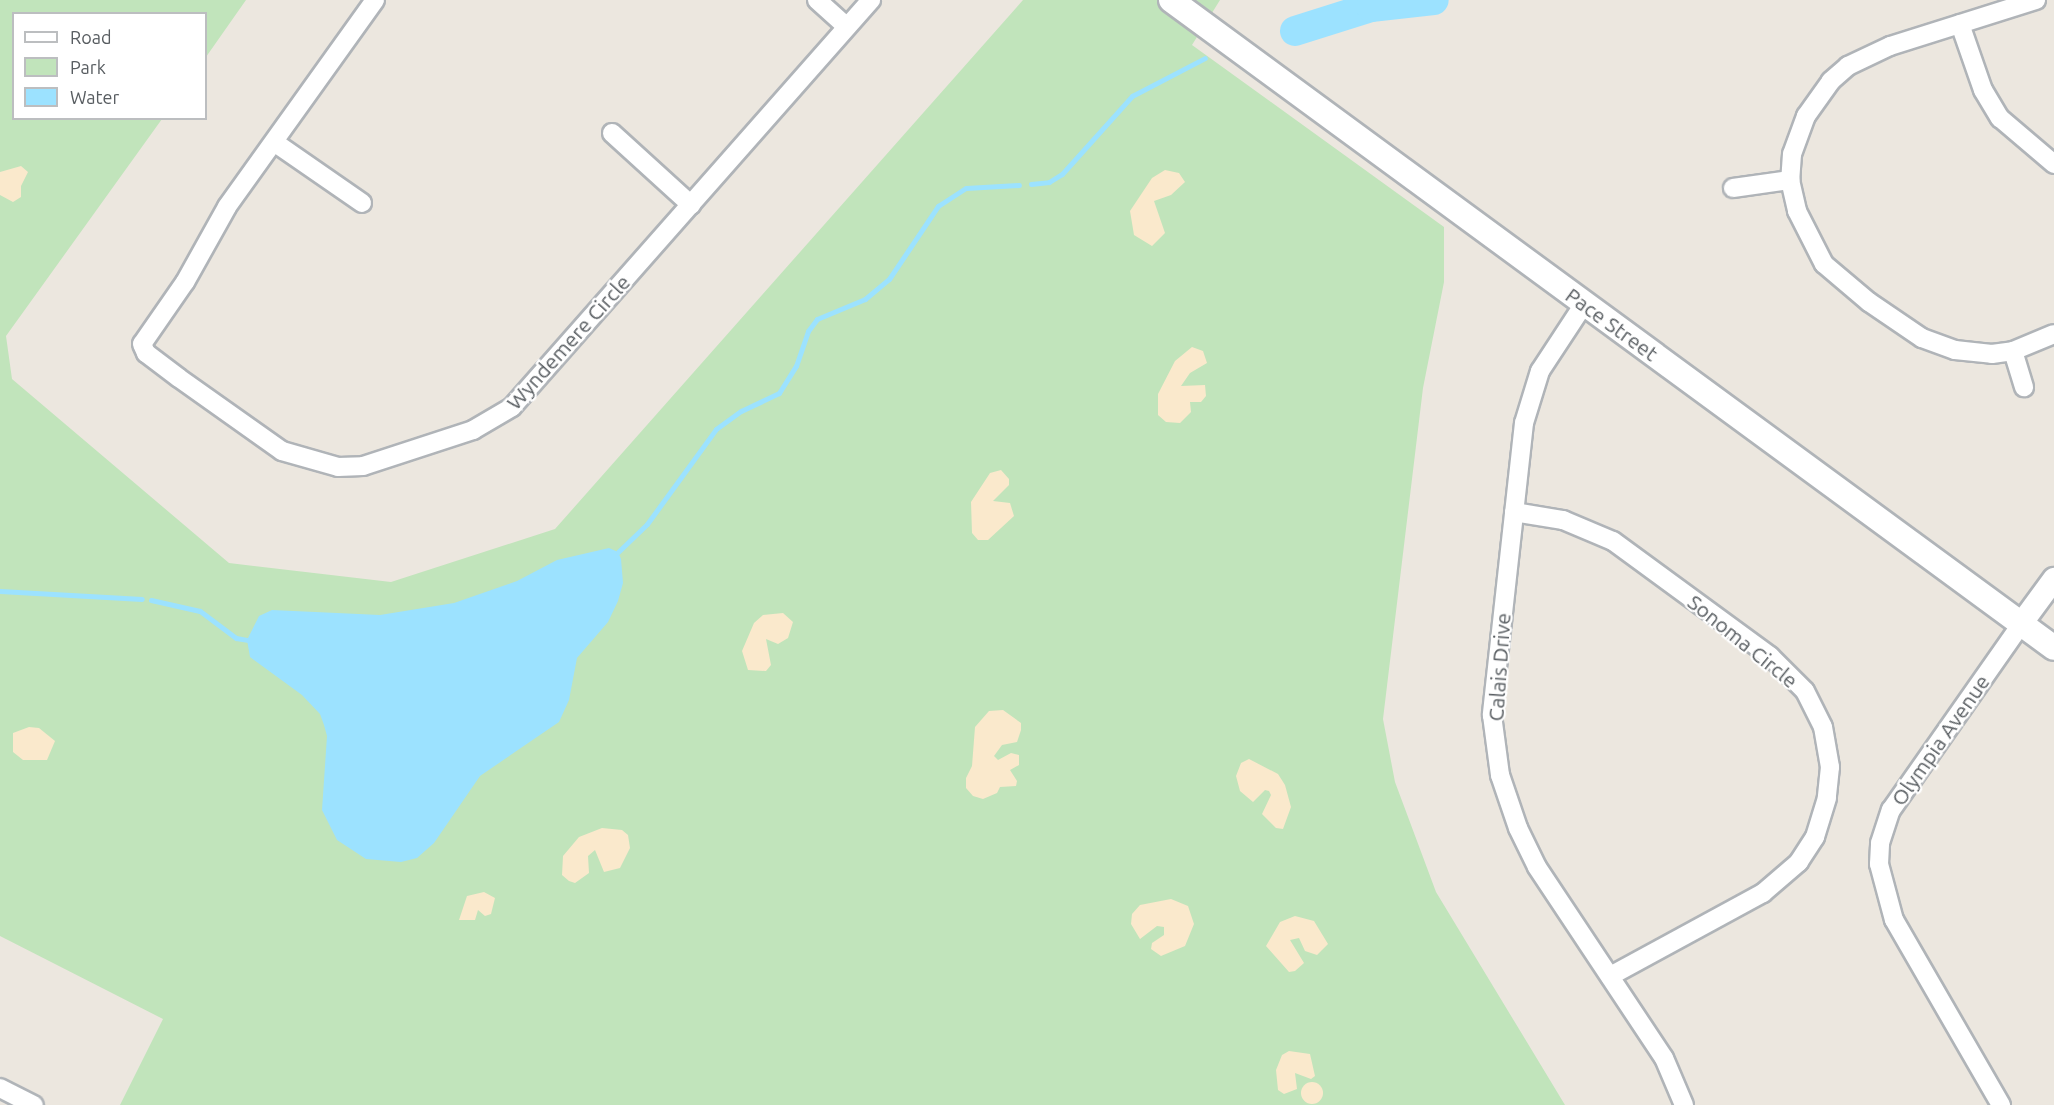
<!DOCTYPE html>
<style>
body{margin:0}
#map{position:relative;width:2054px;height:1105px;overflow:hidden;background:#ece7df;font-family:Ubuntu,sans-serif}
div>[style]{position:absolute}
.green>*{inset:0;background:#c1e4bb}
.sand>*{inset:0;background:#fae9cc}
.round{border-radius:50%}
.water>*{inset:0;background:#9ce2ff}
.stream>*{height:5px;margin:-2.5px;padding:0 2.5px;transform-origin:2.5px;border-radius:2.5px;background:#9ce2ff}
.river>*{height:30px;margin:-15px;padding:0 15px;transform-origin:15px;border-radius:15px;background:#9ce2ff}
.roads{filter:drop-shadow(2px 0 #b0b4b8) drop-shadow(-2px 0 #b0b4b8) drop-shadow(0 2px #b0b4b8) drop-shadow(0 -2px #b0b4b8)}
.minor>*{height:18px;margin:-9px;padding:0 9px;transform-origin:9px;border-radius:9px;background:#fff}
.tertiary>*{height:22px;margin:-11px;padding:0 11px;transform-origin:11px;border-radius:11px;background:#fff}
.secondary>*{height:24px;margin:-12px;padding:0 12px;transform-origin:12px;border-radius:12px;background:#fff}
span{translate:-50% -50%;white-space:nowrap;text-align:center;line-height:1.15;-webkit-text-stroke:4.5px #fff;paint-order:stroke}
.street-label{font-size:21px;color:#585d61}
.legend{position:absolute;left:12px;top:12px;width:195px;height:108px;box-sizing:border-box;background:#fff;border:2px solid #bcbec0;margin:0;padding:8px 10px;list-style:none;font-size:18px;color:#585d61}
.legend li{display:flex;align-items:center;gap:12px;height:30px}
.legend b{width:30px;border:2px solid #bcbec0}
</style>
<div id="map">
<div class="green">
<i style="clip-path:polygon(0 0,246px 0,206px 57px,206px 14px,14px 14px,14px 118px,162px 119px,6px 336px,12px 379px,229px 563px,391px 582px,555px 529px,1023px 0,1220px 0,1192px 45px,1444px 227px,1444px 282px,1423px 388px,1383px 719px,1395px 782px,1436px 892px,1565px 1105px,120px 1105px,163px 1019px,0 936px)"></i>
</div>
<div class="sand">
<i style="clip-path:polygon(21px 166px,28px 172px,21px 186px,21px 197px,13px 202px,0 195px,0 172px)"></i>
<i style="clip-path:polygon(1165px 170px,1179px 173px,1185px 182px,1171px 195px,1154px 201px,1165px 233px,1152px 246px,1134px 235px,1130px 211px,1152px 178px)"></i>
<i style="clip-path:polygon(1192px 347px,1203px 351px,1207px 363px,1190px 373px,1181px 386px,1205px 385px,1206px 396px,1201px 402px,1190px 402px,1191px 412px,1180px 423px,1166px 422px,1158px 415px,1158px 394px,1175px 361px)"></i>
<i style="clip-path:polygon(1001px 470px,1009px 479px,1009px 485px,993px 501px,1010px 503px,1014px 516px,988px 540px,978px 540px,972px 533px,971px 502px,990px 473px)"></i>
<i style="clip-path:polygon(783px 613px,793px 622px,788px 638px,778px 644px,766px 639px,771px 665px,766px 671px,748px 670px,742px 651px,754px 623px,763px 615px)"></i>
<i style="clip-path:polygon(1003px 710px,1021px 723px,1021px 730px,1017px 742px,1002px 745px,994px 756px,998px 760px,1011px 753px,1019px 755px,1019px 765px,1010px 770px,1017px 781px,1016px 786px,1000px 787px,997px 793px,983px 799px,973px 796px,966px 788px,966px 778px,972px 766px,975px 727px,989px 711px)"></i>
<i style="clip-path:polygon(29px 727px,39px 728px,55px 741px,47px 760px,23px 760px,13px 752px,13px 733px)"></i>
<i style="clip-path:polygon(1249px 759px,1278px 774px,1285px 785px,1291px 807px,1283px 829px,1276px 828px,1262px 814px,1271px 795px,1269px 791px,1265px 790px,1253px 802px,1240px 791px,1236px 776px,1241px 763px)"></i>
<i style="clip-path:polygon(602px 828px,622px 830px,628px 835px,630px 848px,620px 868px,604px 872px,595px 850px,588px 856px,589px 873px,575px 883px,569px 881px,562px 875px,563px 856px,579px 837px)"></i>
<i style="clip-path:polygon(484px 892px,495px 898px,491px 914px,485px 916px,478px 910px,475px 920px,459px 920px,467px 896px)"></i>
<i style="clip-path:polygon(1171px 899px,1188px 906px,1194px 924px,1185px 946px,1161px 956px,1151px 949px,1152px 943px,1164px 935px,1164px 927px,1157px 926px,1140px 939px,1131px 924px,1132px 914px,1140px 905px)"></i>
<i style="clip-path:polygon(1295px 916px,1314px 921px,1328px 944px,1317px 955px,1305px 951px,1299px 938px,1290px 940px,1304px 963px,1295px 971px,1289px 972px,1266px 946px,1280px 922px)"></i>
<i style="clip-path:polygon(1289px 1051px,1310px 1054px,1315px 1076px,1311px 1079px,1295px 1073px,1297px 1089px,1284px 1094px,1278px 1090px,1276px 1070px,1282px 1055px)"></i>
<i class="round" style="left:1301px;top:1082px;width:22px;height:22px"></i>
</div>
<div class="water">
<i style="clip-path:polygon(609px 548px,618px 552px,621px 559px,623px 583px,618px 601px,608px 622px,577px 658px,569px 700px,559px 722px,480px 776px,434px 843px,417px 858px,401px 862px,366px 859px,337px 840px,322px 810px,327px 736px,324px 725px,320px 714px,302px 695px,250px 657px,247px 640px,259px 616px,272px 610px,380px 615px,454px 603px,517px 581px,557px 560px)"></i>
</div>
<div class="stream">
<i style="left:1031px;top:184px;width:18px;rotate:-6deg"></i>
<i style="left:1049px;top:182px;width:15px;rotate:-32deg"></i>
<i style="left:1062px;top:174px;width:105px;rotate:-48.1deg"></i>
<i style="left:1132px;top:96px;width:82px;rotate:-27.5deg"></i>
<i style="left:618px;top:552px;width:40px;rotate:-44deg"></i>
<i style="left:647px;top:524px;width:117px;rotate:-54deg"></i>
<i style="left:716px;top:429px;width:31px;rotate:-36deg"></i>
<i style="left:741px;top:411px;width:42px;rotate:-25.3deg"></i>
<i style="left:779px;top:393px;width:32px;rotate:-58deg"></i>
<i style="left:796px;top:366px;width:37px;rotate:-71deg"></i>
<i style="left:808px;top:331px;width:15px;rotate:-53deg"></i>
<i style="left:817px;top:319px;width:52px;rotate:-22.6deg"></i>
<i style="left:865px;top:299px;width:31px;rotate:-40deg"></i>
<i style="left:889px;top:279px;width:88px;rotate:-56.1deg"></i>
<i style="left:938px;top:206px;width:33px;rotate:-33deg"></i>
<i style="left:966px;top:188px;width:53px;rotate:-3.2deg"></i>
<i style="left:0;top:591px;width:142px;rotate:3.2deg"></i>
<i style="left:151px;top:600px;width:50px;rotate:12.7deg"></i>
<i style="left:200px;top:611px;width:45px;rotate:36.9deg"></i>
<i style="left:236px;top:638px;width:11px;rotate:10deg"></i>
</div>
<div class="river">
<i style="left:1295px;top:31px;width:80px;rotate:-17.5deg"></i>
<i style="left:1371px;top:7px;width:63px;rotate:-6.3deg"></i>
</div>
<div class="roads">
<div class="minor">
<i style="left:375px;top:0;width:254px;rotate:125.6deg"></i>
<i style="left:227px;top:207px;width:86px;rotate:119.2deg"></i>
<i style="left:185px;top:282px;width:75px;rotate:124.7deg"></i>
<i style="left:142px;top:344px;width:10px;rotate:66deg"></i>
<i style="left:146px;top:353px;width:41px;rotate:37.1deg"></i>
<i style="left:179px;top:378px;width:126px;rotate:35.3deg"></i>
<i style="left:282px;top:451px;width:58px;rotate:15.9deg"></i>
<i style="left:338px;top:467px;width:25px;rotate:-2deg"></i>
<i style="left:363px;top:466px;width:116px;rotate:-18.1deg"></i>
<i style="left:473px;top:430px;width:45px;rotate:-30.5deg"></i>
<i style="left:512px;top:407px;width:543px;rotate:-48.59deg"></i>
<i style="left:817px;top:0;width:40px;rotate:42deg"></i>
<i style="left:2036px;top:0;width:153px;rotate:162.5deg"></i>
<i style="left:1890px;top:46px;width:47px;rotate:154.5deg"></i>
<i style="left:1848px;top:66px;width:23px;rotate:139deg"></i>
<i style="left:1831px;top:81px;width:43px;rotate:125.5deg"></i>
<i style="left:1806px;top:116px;width:40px;rotate:110.2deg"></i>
<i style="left:1792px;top:154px;width:26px;rotate:94deg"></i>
<i style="left:1790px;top:180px;width:32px;rotate:77deg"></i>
<i style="left:1797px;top:211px;width:59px;rotate:63deg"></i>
<i style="left:1824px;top:264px;width:59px;rotate:40.2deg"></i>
<i style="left:1869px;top:302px;width:64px;rotate:34.2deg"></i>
<i style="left:1922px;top:338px;width:35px;rotate:20deg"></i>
<i style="left:1955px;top:350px;width:37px;rotate:6deg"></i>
<i style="left:1992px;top:354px;width:21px;rotate:-8deg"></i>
<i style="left:2013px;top:351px;width:44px;rotate:-22.5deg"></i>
<i style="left:1960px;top:24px;width:70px;rotate:70.8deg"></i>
<i style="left:1983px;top:90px;width:33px;rotate:59deg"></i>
<i style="left:2000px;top:118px;width:71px;rotate:40.4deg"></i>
<i style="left:612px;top:133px;width:107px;rotate:42.3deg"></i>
<i style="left:274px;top:142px;width:107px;rotate:34.7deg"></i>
<i style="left:1733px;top:188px;width:58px;rotate:-8deg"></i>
<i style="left:1584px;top:304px;width:80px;rotate:123.3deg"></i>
<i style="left:1540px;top:371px;width:54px;rotate:107.1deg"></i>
<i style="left:1524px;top:423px;width:294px;rotate:96.3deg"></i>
<i style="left:1492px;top:715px;width:61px;rotate:82.4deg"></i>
<i style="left:1500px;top:775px;width:56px;rotate:71.2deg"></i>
<i style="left:1518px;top:828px;width:43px;rotate:64deg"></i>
<i style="left:1537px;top:867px;width:229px;rotate:56.4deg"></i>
<i style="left:1664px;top:1058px;width:51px;rotate:66.9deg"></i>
<i style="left:2013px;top:351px;width:38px;rotate:73deg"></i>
<i style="left:1514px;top:512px;width:50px;rotate:9.3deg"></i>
<i style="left:1563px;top:520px;width:54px;rotate:22.8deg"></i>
<i style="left:1613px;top:541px;width:195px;rotate:36.2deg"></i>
<i style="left:1770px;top:656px;width:49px;rotate:45deg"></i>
<i style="left:1805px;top:691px;width:40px;rotate:63.4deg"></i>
<i style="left:1823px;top:727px;width:41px;rotate:80.1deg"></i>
<i style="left:1830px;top:767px;width:31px;rotate:96deg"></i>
<i style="left:1827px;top:798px;width:41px;rotate:107.1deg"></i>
<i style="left:1815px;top:837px;width:30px;rotate:123deg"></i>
<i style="left:1799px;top:862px;width:48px;rotate:139.3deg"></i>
<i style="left:1763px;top:893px;width:174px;rotate:151.5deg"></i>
<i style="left:0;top:1088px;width:38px;rotate:27deg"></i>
<i style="left:2001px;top:1105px;width:214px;rotate:-120deg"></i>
<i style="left:1894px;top:920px;width:58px;rotate:-105deg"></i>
<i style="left:1879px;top:864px;width:21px;rotate:-87deg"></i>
<i style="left:1880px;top:843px;width:35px;rotate:-72deg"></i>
<i style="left:1891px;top:810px;width:227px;rotate:-55deg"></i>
</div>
<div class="tertiary">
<i style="left:2021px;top:624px;width:56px;rotate:-53.7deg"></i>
</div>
<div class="secondary">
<i style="left:1171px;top:0;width:1095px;rotate:36.27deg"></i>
</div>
</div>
<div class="street-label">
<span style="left:1612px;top:324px;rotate:36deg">Pace Street</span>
<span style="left:568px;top:342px;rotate:-48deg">Wyndemere Circle</span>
<span style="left:1743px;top:641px;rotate:39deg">Sonoma Circle</span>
<span style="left:1499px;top:667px;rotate:-86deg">Calais Drive</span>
<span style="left:1940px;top:740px;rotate:-55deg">Olympia Avenue</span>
</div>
<ul class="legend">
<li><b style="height:8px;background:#fff"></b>Road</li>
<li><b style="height:16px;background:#c1e4bb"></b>Park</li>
<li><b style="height:16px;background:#9ce2ff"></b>Water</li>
</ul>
</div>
